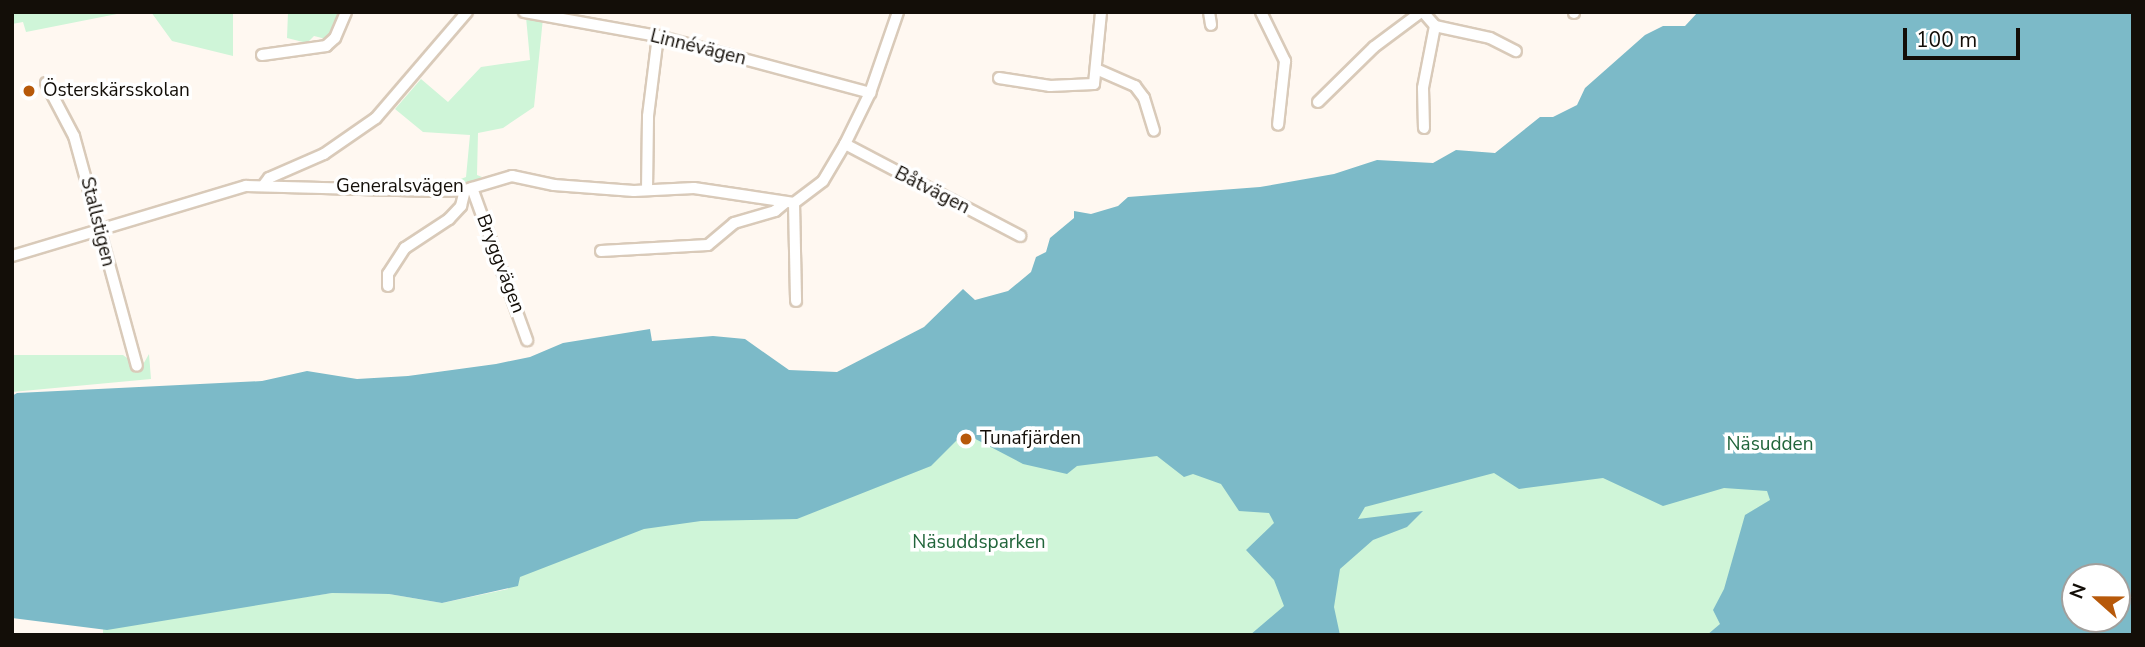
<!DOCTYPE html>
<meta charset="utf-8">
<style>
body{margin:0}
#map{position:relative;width:2145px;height:647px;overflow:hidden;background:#fff8f1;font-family:"Nunito Sans",sans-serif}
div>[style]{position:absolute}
.green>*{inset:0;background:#cff5d8}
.water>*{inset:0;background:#7cbac8}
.roads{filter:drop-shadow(2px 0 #d9cab9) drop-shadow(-2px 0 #d9cab9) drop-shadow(0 2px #d9cab9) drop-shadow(0 -2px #d9cab9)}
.minor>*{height:10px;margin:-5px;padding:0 5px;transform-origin:5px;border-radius:5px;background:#fff}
.dots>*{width:19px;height:19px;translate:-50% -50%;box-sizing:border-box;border:4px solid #fff;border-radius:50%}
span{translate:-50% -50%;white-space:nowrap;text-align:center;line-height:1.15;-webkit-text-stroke:7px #fff;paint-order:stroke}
.street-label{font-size:19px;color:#130e08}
.poi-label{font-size:19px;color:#130e08}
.left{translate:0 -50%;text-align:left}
.park-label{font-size:19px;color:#21653b}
.frame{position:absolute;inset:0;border:14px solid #130e08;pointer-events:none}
.north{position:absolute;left:2061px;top:563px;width:70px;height:70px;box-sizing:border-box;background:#fff;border:2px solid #a19f9c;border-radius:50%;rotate:291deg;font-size:19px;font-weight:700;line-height:28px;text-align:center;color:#130e08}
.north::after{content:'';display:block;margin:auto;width:24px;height:32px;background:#b7590a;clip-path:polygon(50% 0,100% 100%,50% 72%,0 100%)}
.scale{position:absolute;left:1903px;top:28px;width:117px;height:32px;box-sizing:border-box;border:4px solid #130e08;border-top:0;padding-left:9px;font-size:21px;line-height:24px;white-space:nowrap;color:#130e08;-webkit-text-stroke:5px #fff;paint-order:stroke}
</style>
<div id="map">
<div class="green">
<i style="clip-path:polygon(12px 12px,127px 12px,26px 32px,23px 22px,12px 24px)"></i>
<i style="clip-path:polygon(151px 12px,239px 12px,233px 13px,233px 56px,172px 41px)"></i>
<i style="clip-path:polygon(288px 12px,342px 12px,326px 39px,314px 36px,307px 43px,287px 38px)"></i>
<i style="clip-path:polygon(526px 17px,543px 18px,534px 107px,503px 128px,478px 133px,477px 175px,482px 177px,469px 183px,450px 183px,466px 177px,470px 135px,423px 132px,395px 109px,421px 79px,448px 102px,481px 67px,530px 60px)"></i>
<i style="clip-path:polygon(1696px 256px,1897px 635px,103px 635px,103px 627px,332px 593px,389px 594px,442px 603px,508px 589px,485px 476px)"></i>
<i style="clip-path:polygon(149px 354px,151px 379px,12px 392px,12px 355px,123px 355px,141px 368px)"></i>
</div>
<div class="water">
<i style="clip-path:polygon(evenodd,1698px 12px,2133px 12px,2133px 635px,1707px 635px,1720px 624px,1713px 610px,1724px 589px,1745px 515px,1770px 500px,1767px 491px,1724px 488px,1663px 506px,1603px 478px,1519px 489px,1494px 473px,1365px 507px,1358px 519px,1423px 511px,1407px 527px,1373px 540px,1340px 569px,1334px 607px,1340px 635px,1250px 635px,1284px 606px,1274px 580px,1246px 550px,1274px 523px,1269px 513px,1239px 511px,1221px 484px,1193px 474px,1184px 477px,1157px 456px,1077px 466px,1067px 474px,1023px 464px,964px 433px,931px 466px,797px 519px,701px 521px,644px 529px,520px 577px,518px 586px,442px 603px,389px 594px,332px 593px,107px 630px,12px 618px,12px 396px,17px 393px,262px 381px,307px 371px,357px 379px,408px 376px,496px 364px,530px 357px,563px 343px,650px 329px,652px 341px,713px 336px,745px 339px,789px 370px,837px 372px,924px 327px,963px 289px,975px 300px,1008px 291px,1031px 272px,1036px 257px,1046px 252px,1050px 238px,1074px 218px,1074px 211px,1091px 214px,1118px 206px,1128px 197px,1260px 187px,1334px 174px,1377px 160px,1433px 163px,1456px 150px,1495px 153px,1540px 117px,1553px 117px,1577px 105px,1585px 88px,1645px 35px,1663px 26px,1685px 26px,1698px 12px,2075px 577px,2117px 577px,2117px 619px,2075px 619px,2075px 577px)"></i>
</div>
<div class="roads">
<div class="minor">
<i style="left:524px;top:12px;width:136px;rotate:10.2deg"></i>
<i style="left:658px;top:36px;width:220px;rotate:15deg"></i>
<i style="left:1209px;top:12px;width:13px;rotate:81deg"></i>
<i style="left:1261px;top:12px;width:55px;rotate:63.9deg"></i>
<i style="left:1285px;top:61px;width:64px;rotate:96.2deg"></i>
<i style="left:1423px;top:12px;width:18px;rotate:49deg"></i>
<i style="left:1435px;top:26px;width:63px;rotate:101deg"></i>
<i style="left:1423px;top:88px;width:40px;rotate:88.6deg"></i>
<i style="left:1574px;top:12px;width:1px;rotate:90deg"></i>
<i style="left:1435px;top:26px;width:56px;rotate:12.3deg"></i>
<i style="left:1490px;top:38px;width:29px;rotate:27deg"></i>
<i style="left:262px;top:55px;width:65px;rotate:-8deg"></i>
<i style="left:326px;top:46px;width:12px;rotate:-42deg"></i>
<i style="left:335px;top:38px;width:28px;rotate:-67deg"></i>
<i style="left:1096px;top:69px;width:43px;rotate:23.6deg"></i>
<i style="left:1135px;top:86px;width:15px;rotate:53deg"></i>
<i style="left:1144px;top:98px;width:34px;rotate:73deg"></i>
<i style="left:999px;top:78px;width:52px;rotate:8.9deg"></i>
<i style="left:1050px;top:86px;width:44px;rotate:-2.6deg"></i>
<i style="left:1094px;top:84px;width:72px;rotate:-84.4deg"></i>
<i style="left:46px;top:83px;width:60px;rotate:62.2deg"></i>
<i style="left:74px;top:136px;width:238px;rotate:74.7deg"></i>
<i style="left:1318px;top:102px;width:78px;rotate:-44.5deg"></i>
<i style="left:1374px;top:47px;width:59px;rotate:-36.7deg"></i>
<i style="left:845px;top:144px;width:198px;rotate:27.7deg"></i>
<i style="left:263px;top:186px;width:10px;rotate:-53deg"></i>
<i style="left:269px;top:178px;width:60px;rotate:-23.6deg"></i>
<i style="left:324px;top:154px;width:63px;rotate:-34.7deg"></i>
<i style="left:376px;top:118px;width:140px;rotate:-49.4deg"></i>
<i style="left:472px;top:188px;width:162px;rotate:70.1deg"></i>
<i style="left:647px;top:190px;width:74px;rotate:-89.2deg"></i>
<i style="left:648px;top:116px;width:81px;rotate:-82.9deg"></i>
<i style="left:794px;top:203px;width:98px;rotate:88.8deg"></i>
<i style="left:601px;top:251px;width:107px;rotate:-3.2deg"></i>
<i style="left:708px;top:245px;width:34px;rotate:-40deg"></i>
<i style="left:734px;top:223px;width:43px;rotate:-16.3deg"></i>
<i style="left:775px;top:211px;width:14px;rotate:-39deg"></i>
<i style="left:12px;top:256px;width:244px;rotate:-16.7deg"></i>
<i style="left:246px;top:186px;width:190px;rotate:1.5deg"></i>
<i style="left:436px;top:191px;width:29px;rotate:-2deg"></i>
<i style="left:465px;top:190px;width:49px;rotate:-16.6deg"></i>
<i style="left:512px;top:176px;width:43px;rotate:12.1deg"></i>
<i style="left:554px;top:185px;width:80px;rotate:4.3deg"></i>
<i style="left:634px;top:191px;width:60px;rotate:-2.9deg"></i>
<i style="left:694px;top:188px;width:101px;rotate:8.5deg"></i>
<i style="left:794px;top:203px;width:36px;rotate:-37deg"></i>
<i style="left:823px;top:181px;width:43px;rotate:-59.3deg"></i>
<i style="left:845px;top:144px;width:57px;rotate:-63.9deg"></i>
<i style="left:870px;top:93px;width:86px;rotate:-70.9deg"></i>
<i style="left:388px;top:286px;width:12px;rotate:-90deg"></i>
<i style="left:388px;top:274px;width:31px;rotate:-57deg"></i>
<i style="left:405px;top:248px;width:53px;rotate:-33.4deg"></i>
<i style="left:449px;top:219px;width:18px;rotate:-47deg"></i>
<i style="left:461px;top:206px;width:16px;rotate:-76deg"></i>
</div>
</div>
<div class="dots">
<i style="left:29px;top:91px;background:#b7590a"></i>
<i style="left:966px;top:439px;background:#b7590a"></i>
</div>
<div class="street-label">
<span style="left:698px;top:48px;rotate:14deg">Linnévägen</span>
<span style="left:400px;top:187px">Generalsvägen</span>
<span style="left:932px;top:191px;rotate:27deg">Båtvägen</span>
<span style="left:97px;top:222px;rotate:76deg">Stallstigen</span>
<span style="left:500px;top:264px;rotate:69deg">Bryggvägen</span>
</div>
<div class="poi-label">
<span class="left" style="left:43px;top:91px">Österskärsskolan</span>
<span class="left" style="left:980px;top:439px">Tunafjärden</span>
</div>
<div class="park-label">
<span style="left:1770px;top:445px">Näsudden</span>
<span style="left:979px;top:543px">Näsuddsparken</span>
</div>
<div class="frame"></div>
<div class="north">N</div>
<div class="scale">100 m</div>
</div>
